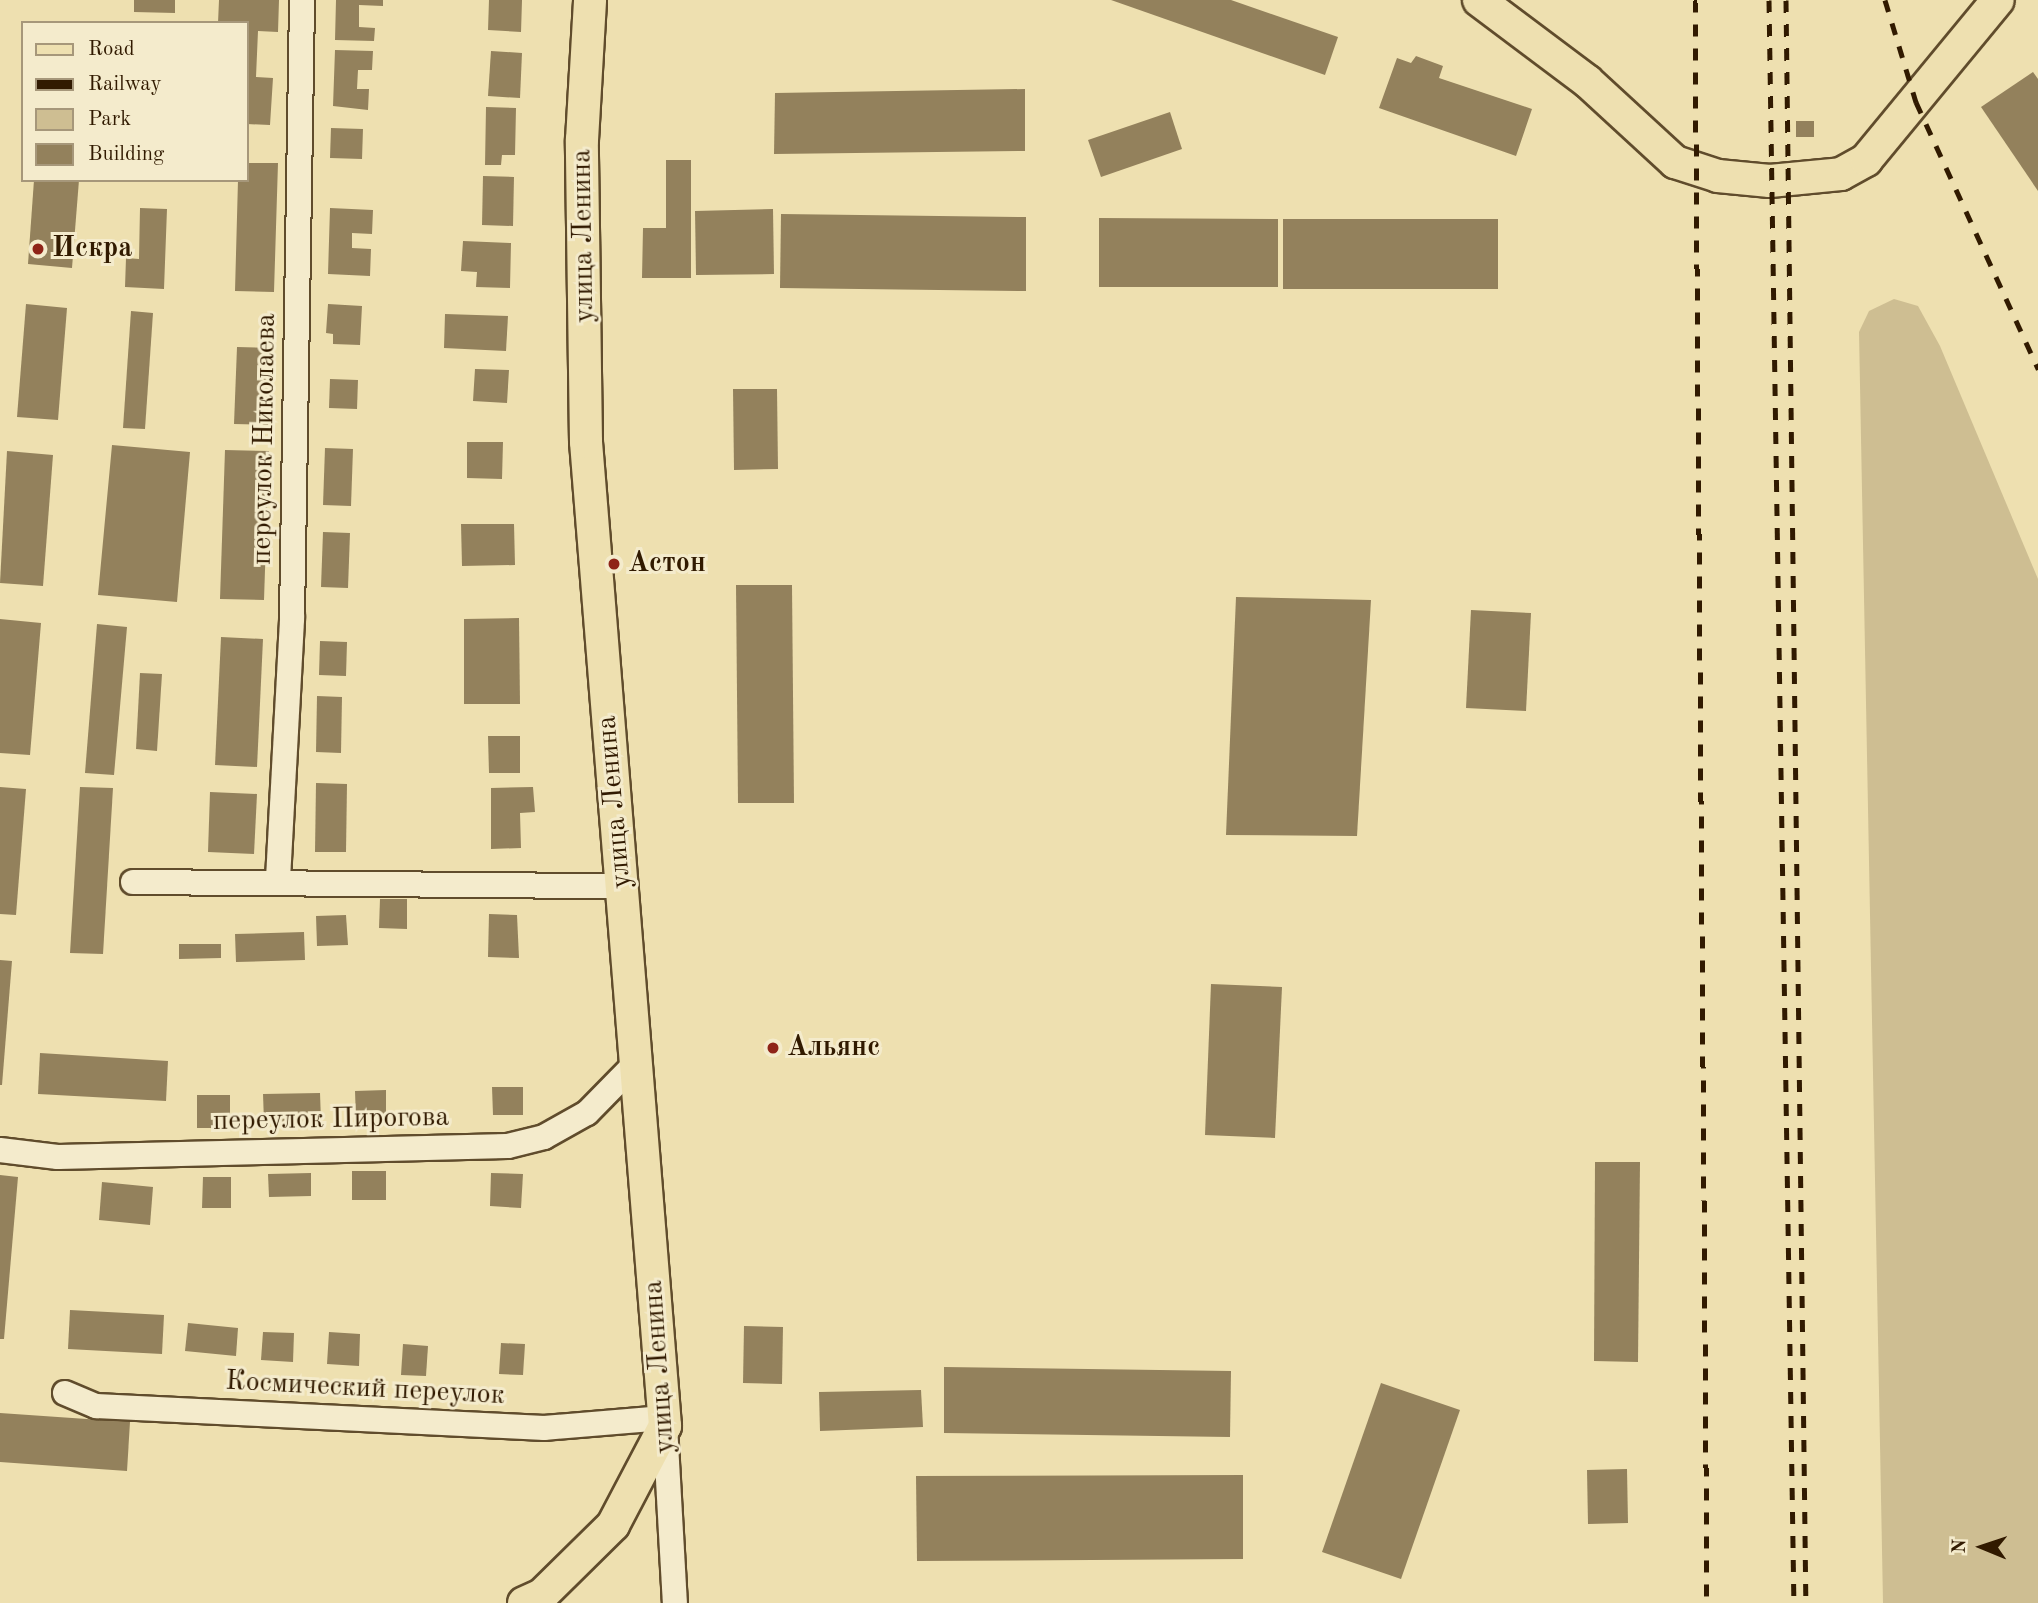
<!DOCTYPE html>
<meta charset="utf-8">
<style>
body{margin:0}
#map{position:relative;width:2038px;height:1603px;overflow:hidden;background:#eee0b0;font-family:"Old Standard TT",serif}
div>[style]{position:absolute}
.green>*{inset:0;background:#cebe92}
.building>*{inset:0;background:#93815c}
.roads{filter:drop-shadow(2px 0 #604c2c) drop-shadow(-2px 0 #604c2c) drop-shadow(0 2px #604c2c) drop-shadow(0 -2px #604c2c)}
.minor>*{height:24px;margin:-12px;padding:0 12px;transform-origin:12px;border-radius:12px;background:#f4ebcc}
.major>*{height:32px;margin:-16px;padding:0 16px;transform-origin:16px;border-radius:16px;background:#eee0b0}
.rail>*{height:5px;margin-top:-2.5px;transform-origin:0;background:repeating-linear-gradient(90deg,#311a00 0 12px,transparent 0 24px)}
.dots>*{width:19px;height:19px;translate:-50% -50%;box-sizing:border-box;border:4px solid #f4ebcc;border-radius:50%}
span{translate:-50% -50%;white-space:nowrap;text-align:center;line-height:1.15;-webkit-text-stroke:6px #f4ebcc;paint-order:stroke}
.street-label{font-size:28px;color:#311a00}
.poi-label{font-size:28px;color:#311a00;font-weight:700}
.left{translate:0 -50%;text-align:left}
.legend{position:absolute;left:21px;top:21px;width:228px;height:161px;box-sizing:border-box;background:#f4ebcc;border:2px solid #a6977a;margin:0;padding:9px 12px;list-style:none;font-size:21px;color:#311a00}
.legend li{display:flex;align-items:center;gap:14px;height:35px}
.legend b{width:35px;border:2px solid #a6977a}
.north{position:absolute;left:1947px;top:1512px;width:70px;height:70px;-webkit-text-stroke:5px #f4ebcc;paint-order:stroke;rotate:272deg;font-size:19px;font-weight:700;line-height:28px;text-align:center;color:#311a00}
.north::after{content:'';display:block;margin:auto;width:24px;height:32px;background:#311a00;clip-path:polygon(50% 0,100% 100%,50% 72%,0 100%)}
</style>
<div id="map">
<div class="green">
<i style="clip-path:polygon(1894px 299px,1918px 306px,1940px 346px,2038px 579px,2038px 1603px,1883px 1603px,1859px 332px,1869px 311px)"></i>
</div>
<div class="building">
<i style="clip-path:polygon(134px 0,175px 0,175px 13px,134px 12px)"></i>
<i style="clip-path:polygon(219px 0,279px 0,278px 32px,258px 31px,256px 77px,273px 78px,270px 125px,247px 124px,247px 23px,218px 23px)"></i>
<i style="clip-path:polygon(336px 0,383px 0,383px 6px,359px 5px,359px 27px,375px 28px,374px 41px,335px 40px)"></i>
<i style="clip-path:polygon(489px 0,522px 0,521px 32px,488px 30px)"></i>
<i style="clip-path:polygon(1111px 0,1231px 0,1338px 37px,1325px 75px)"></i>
<i style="clip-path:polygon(335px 50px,373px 51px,372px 70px,358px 70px,357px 89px,369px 89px,368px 110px,333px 106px)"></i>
<i style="clip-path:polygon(491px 51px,522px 53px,520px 98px,488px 96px)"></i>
<i style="clip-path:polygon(1416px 56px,1443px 66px,1439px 78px,1532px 109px,1516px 156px,1379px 108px,1397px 58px,1411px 63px)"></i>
<i style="clip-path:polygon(2033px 72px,2038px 79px,2038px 191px,1981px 107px)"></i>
<i style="clip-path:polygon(1025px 89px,1025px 151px,774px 154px,775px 93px)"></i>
<i style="clip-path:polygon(486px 107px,516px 108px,515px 155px,502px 155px,501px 165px,485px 165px)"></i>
<i style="clip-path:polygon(1170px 112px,1182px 149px,1101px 177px,1088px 140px)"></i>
<i style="clip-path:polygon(1796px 121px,1814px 121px,1814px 137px,1796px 137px)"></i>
<i style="clip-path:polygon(331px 128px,363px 129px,362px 159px,330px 158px)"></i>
<i style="clip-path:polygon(666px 160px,691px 160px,691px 278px,642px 278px,643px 228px,666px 228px)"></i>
<i style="clip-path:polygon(247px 163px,278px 163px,274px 292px,235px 291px,238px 180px,247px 180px)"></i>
<i style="clip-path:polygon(483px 176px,514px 177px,513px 226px,482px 225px)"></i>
<i style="clip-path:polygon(34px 180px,79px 180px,72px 268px,28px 264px)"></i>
<i style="clip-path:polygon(140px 208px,167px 209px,164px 289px,125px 287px,126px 258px,139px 259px)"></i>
<i style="clip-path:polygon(330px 208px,373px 210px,372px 234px,352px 233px,352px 248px,371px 249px,370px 276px,328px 274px)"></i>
<i style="clip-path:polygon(773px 209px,774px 274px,696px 275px,695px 211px)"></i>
<i style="clip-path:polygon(781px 214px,1026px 217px,1026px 291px,780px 288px)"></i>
<i style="clip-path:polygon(1099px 218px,1278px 219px,1278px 287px,1099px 287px)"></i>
<i style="clip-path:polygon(1283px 219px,1498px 219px,1498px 289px,1283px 289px)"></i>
<i style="clip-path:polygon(463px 241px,511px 243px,510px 288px,476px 287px,477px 272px,461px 271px)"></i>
<i style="clip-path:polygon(26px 304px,67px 308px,58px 420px,17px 417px)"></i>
<i style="clip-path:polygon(328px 304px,362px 306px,360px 345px,333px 344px,333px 334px,326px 333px)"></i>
<i style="clip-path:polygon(131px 311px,153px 313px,145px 429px,123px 428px)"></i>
<i style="clip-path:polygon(445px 314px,508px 316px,506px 351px,444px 348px)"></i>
<i style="clip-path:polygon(237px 347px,273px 348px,271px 425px,234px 424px)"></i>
<i style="clip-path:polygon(475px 369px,509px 370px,507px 403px,473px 401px)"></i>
<i style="clip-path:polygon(330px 379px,358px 380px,357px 409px,329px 408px)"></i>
<i style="clip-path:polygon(733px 389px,777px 389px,778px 469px,734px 470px)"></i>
<i style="clip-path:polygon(467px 442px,503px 442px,502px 479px,467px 478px)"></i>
<i style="clip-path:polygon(112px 445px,190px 452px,177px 602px,98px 595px)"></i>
<i style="clip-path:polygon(325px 448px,353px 449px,351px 506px,323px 505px)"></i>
<i style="clip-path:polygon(225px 450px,269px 451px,264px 600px,220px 599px)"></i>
<i style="clip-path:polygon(7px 451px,53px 455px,43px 586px,0 583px)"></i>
<i style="clip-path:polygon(461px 524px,514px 524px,515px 565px,462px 566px)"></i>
<i style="clip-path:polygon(323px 532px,350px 533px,348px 588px,321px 587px)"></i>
<i style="clip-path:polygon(736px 585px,792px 585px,794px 803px,738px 803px)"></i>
<i style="clip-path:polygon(1236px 597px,1371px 600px,1357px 836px,1226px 835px)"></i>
<i style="clip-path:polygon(1471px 610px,1531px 613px,1526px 711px,1466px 708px)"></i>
<i style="clip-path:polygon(519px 618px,520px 704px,464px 704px,464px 619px)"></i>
<i style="clip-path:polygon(0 619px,41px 623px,30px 755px,0 753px)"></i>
<i style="clip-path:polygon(97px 624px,127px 627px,114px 775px,85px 773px)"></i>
<i style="clip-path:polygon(221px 637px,263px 639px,257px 767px,215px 765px)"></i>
<i style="clip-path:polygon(320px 641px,347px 642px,346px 676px,319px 675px)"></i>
<i style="clip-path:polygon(140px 673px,162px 674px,157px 751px,136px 749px)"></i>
<i style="clip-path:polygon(317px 696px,342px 697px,341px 753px,316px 752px)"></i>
<i style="clip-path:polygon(488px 736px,520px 736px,520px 773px,489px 773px)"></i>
<i style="clip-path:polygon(316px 783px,347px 784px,346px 852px,315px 852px)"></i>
<i style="clip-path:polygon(0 787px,26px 789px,16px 915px,0 914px)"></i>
<i style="clip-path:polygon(80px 787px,113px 788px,103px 954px,70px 953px)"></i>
<i style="clip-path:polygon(533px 787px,535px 812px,520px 813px,521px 848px,491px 849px,491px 788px)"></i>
<i style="clip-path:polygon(210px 792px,257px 794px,254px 854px,208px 852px)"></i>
<i style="clip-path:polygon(380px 899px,407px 899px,407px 929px,379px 928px)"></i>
<i style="clip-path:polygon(489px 914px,517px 915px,519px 958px,488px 957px)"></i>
<i style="clip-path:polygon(346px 915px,348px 945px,317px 946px,316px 916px)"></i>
<i style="clip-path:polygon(304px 932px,305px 960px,236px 962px,235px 934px)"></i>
<i style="clip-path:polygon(179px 944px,221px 944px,221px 958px,179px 959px)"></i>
<i style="clip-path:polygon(0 960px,12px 961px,2px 1085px,0 1085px)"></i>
<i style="clip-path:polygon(1211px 984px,1282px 987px,1275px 1138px,1205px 1135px)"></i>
<i style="clip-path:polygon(40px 1053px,168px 1061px,166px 1101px,38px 1094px)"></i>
<i style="clip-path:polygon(492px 1087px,523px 1087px,523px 1115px,493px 1115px)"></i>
<i style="clip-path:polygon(386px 1090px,386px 1120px,356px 1120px,355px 1091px)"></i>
<i style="clip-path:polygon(320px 1093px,321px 1121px,264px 1122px,263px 1094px)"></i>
<i style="clip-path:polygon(197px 1095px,230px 1095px,230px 1128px,197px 1128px)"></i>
<i style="clip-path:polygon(1595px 1162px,1640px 1162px,1638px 1362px,1594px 1361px)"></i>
<i style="clip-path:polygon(352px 1171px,386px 1171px,386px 1200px,352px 1200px)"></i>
<i style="clip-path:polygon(311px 1173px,311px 1196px,269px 1197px,268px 1174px)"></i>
<i style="clip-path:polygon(491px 1173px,523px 1174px,521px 1208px,490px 1206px)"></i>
<i style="clip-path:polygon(0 1175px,18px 1177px,4px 1339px,0 1339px)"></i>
<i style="clip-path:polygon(203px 1177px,231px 1177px,231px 1208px,202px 1208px)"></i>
<i style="clip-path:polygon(102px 1182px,153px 1187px,150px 1225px,99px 1220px)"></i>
<i style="clip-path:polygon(70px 1310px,164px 1315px,162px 1354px,68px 1349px)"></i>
<i style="clip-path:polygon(188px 1323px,238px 1328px,236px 1356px,185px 1351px)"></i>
<i style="clip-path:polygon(744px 1326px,783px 1327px,782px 1384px,743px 1383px)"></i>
<i style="clip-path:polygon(263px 1332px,294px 1333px,293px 1362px,261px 1360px)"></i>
<i style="clip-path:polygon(329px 1332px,360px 1334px,359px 1366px,327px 1364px)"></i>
<i style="clip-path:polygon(501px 1343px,525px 1344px,523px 1375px,499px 1374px)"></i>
<i style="clip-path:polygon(403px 1344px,428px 1346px,426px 1376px,401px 1375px)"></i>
<i style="clip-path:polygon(944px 1367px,1231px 1371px,1230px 1437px,944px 1433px)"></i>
<i style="clip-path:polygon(1381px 1383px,1460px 1410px,1401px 1579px,1322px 1552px)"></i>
<i style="clip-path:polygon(921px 1390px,923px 1427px,820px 1431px,819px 1392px)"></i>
<i style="clip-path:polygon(0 1413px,130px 1422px,127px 1471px,0 1462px)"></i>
<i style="clip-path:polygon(1627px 1469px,1628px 1523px,1588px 1524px,1587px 1470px)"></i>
<i style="clip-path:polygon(1243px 1475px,1243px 1559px,917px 1561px,916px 1476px)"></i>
</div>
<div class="roads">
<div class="minor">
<i style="left:278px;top:879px;width:261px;rotate:-86.9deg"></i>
<i style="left:292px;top:618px;width:618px;rotate:-89.07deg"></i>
<i style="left:133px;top:882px;width:489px;rotate:0.5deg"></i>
<i style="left:0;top:1150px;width:58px;rotate:6.9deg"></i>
<i style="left:58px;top:1157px;width:450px;rotate:-1.4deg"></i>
<i style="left:508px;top:1146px;width:37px;rotate:-14deg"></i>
<i style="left:544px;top:1137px;width:49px;rotate:-29.2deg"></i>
<i style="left:587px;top:1113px;width:70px;rotate:-45.6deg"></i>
<i style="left:65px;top:1393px;width:34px;rotate:23deg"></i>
<i style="left:96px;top:1406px;width:449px;rotate:2.8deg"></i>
<i style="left:544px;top:1428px;width:120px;rotate:-4.8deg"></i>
<i style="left:665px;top:1426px;width:177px;rotate:86.8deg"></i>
</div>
<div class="major">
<i style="left:1479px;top:0;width:135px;rotate:36.9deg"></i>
<i style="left:1587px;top:81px;width:120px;rotate:42.6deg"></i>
<i style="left:1675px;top:162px;width:45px;rotate:18deg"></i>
<i style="left:1718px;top:176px;width:52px;rotate:5.5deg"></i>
<i style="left:1770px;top:181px;width:71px;rotate:-5.6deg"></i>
<i style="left:1841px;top:174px;width:29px;rotate:-29deg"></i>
<i style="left:1866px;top:160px;width:207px;rotate:-50.5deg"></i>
<i style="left:524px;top:1603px;width:20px;rotate:-24deg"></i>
<i style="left:542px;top:1595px;width:100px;rotate:-44.6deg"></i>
<i style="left:613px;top:1525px;width:112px;rotate:-62.3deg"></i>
<i style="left:665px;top:1426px;width:987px;rotate:-94.59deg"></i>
<i style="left:586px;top:442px;width:302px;rotate:-90.8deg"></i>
<i style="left:582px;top:140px;width:140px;rotate:-86.7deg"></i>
</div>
</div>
<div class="rail">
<i style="left:1695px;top:0;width:1603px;rotate:89.57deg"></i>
<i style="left:1769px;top:0;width:1603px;rotate:89.11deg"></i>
<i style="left:1786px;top:0;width:1603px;rotate:89.29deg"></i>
<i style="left:1885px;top:0;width:107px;rotate:73.1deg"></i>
<i style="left:1916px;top:102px;width:294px;rotate:65.4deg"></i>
</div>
<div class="dots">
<i style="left:38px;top:249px;background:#8f2418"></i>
<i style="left:614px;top:564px;background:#8f2418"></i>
<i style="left:773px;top:1048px;background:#8f2418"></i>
</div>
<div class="street-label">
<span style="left:584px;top:236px;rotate:-91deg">улица Ленина</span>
<span style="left:265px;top:439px;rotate:-89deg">переулок Николаева</span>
<span style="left:615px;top:802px;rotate:-95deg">улица Ленина</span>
<span style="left:331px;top:1120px;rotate:-1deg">переулок Пирогова</span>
<span style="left:660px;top:1367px;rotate:-94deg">улица Ленина</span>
<span style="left:365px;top:1389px;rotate:3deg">Космический переулок</span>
</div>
<div class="poi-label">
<span class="left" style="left:52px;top:249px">Искра</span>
<span class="left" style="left:628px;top:564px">Астон</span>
<span class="left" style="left:787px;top:1048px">Альянс</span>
</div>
<ul class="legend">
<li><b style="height:9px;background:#eee0b0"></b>Road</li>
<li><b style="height:9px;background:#311a00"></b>Railway</li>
<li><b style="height:19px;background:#cebe92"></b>Park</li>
<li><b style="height:19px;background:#93815c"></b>Building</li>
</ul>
<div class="north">N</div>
</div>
